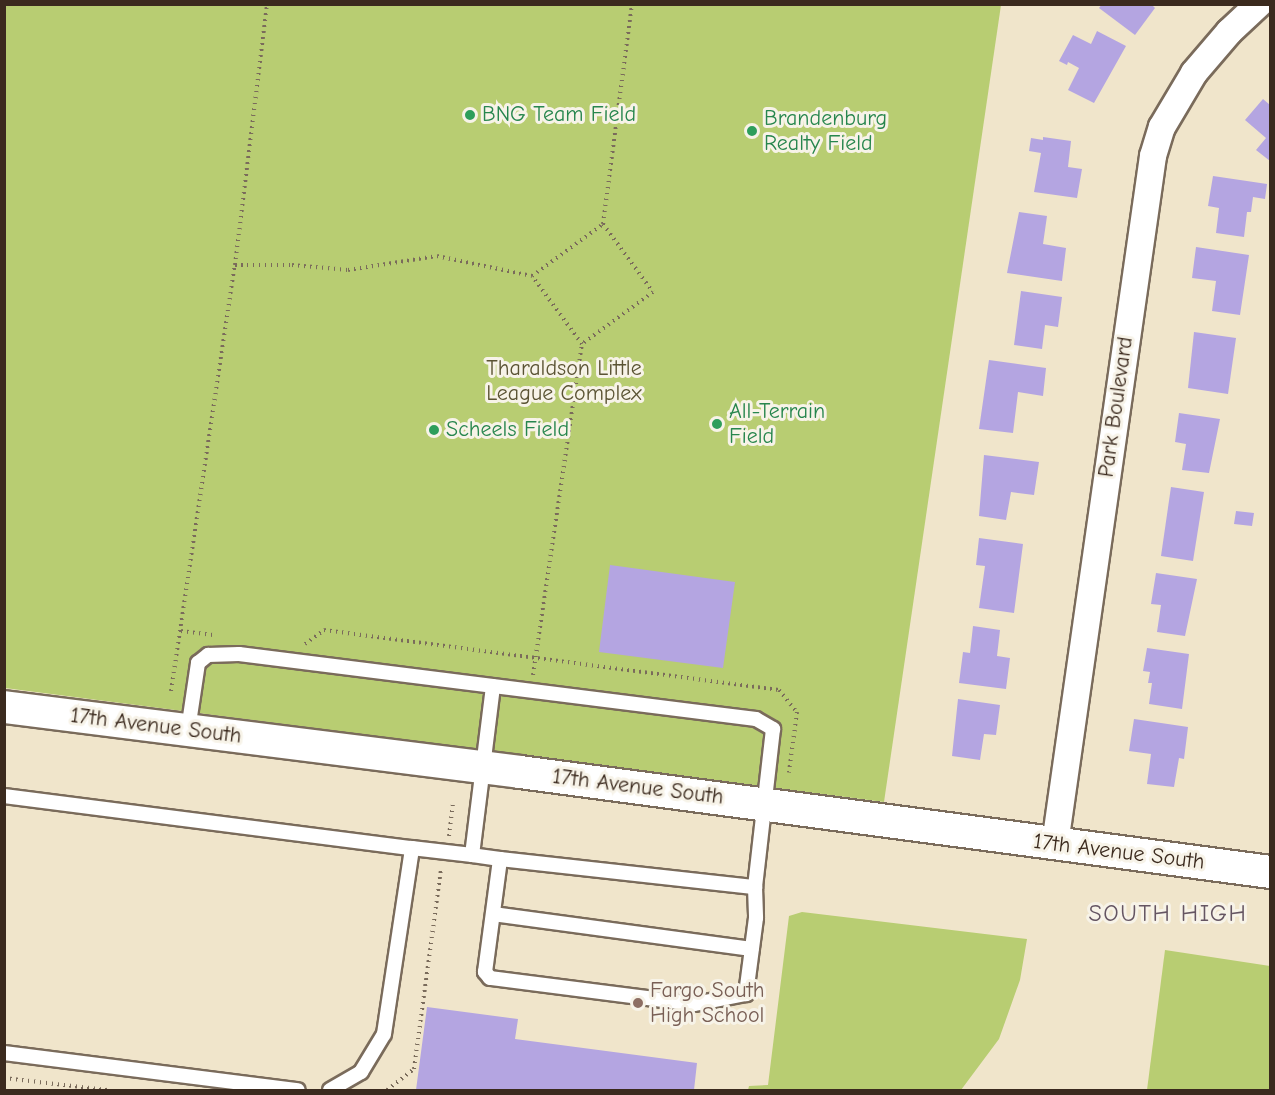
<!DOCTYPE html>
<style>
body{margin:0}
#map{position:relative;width:1275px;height:1095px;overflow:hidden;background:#f0e5cb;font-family:"Comic Neue",sans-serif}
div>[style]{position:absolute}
.green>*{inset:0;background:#b8cd72}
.building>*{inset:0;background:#b4a5e1}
.path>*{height:4px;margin-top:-2px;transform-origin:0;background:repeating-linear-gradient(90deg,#7a6b5b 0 1.5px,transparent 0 6px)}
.roads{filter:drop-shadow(2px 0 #7a6b5b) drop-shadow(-2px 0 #7a6b5b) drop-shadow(0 2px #7a6b5b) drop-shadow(0 -2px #7a6b5b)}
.service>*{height:14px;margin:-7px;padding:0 7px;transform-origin:7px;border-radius:7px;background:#fff}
.minor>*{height:26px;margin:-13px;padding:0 13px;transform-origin:13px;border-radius:13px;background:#fff}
.tertiary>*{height:32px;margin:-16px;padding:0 16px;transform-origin:16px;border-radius:16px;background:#fff}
.dots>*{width:16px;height:16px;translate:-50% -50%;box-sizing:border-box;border:3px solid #f7f3e8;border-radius:50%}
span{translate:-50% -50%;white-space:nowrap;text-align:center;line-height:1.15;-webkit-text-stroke:6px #f7f3e8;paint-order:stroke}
.leisure-label{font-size:22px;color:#27864d}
.left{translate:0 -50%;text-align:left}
.park-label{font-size:22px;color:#5a5333}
.street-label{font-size:22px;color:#3b2a1e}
.education-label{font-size:22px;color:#785e54}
.neighbourhood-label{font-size:24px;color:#655562;letter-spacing:1.5px}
.frame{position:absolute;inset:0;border:6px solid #3b2a1e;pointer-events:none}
</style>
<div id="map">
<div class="green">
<i style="clip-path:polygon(4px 5px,1001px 5px,884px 802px,5px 688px)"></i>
<i style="clip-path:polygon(802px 912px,1027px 939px,1020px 980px,999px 1039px,961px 1090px,748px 1090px,749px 1086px,768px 1085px,789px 916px)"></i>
<i style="clip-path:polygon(1165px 950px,1270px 966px,1270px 1090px,1147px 1090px)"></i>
</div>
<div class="building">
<i style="clip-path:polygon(1102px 4px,1151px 4px,1155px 8px,1135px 35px,1099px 8px)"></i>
<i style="clip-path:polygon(1097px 31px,1126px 46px,1094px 103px,1068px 90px,1079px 68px,1068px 62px,1067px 65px,1059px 61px,1073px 35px,1091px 44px)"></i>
<i style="clip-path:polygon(1263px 99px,1270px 105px,1270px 161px,1256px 150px,1266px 138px,1245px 120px)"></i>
<i style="clip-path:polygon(1043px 137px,1071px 141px,1068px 167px,1082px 169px,1077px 198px,1034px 192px,1041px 153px,1029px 151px,1031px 138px,1043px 140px)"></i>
<i style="clip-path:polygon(1213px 176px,1267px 184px,1265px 199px,1253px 197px,1251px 212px,1247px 212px,1244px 237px,1216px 233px,1219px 208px,1208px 206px)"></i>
<i style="clip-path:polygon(1019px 212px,1047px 216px,1043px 244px,1066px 248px,1062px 281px,1007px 273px)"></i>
<i style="clip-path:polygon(1196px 247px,1249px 255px,1240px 315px,1212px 311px,1216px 281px,1192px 278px)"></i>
<i style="clip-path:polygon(1021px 291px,1062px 297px,1058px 327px,1045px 325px,1042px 349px,1014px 345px)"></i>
<i style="clip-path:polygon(1194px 332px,1236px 338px,1228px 394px,1188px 388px)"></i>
<i style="clip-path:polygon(989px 360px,1046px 368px,1043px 396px,1018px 392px,1013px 433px,979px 429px)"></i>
<i style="clip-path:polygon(1179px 413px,1220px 419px,1209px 473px,1182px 470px,1186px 444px,1175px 442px)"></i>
<i style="clip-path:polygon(984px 455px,1039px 462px,1034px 495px,1011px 492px,1006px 520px,979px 516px)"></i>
<i style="clip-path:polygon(1171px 487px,1204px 492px,1193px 561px,1161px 556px)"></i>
<i style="clip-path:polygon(1236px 511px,1254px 513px,1252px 526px,1234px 524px)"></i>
<i style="clip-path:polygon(979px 538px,1023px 544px,1014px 613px,979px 608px,985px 566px,976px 565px)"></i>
<i style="clip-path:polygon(610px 565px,735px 582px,723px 668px,599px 652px)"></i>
<i style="clip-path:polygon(1156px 573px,1197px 579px,1185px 636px,1157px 632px,1161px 605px,1151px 604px)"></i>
<i style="clip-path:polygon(973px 626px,1000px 630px,997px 656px,1010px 658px,1006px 689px,959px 683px,963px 652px,970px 653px)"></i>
<i style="clip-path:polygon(1147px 648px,1189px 654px,1182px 709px,1149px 704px,1152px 683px,1148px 683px,1150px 672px,1143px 671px)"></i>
<i style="clip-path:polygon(958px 699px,1000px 705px,996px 735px,984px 734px,980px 760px,952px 756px)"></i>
<i style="clip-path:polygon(1134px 719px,1188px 727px,1184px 759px,1179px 758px,1174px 787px,1147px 784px,1151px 754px,1129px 751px)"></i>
<i style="clip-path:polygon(427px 1007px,518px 1019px,515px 1039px,697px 1063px,694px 1090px,416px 1090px)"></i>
</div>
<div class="path">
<i style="left:603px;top:224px;width:222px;rotate:-82.5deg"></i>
<i style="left:235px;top:265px;width:57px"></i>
<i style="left:292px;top:265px;width:56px;rotate:5.1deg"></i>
<i style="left:348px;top:270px;width:90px;rotate:-8.9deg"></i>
<i style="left:437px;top:256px;width:97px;rotate:11.9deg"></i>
<i style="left:181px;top:631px;width:32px;rotate:7deg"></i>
<i style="left:305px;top:644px;width:24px;rotate:-36deg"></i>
<i style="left:324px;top:630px;width:459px;rotate:7.5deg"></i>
<i style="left:779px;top:690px;width:28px;rotate:51deg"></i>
<i style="left:797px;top:712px;width:61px;rotate:97.6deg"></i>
<i style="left:533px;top:675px;width:335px;rotate:-81.6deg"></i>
<i style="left:582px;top:344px;width:84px;rotate:-126.3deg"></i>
<i style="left:532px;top:276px;width:88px;rotate:-36.2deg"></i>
<i style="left:603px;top:224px;width:84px;rotate:53.7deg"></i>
<i style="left:653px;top:292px;width:88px;rotate:143.8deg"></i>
<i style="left:171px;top:691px;width:431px;rotate:-81.5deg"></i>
<i style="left:235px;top:265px;width:263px;rotate:-83deg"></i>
<i style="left:449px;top:836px;width:33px;rotate:-83deg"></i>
<i style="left:4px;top:1078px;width:104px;rotate:6.6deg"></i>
<i style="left:387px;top:1090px;width:34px;rotate:-38deg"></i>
<i style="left:414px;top:1069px;width:202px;rotate:-82.3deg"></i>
</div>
<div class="roads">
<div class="service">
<i style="left:188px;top:730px;width:68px;rotate:-81.5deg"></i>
<i style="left:198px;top:663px;width:13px;rotate:-39deg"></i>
<i style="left:208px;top:655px;width:31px;rotate:-2deg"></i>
<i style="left:239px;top:654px;width:521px;rotate:7.17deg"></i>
<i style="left:756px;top:719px;width:20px;rotate:30deg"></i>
<i style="left:773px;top:729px;width:159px;rotate:96.5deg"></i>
<i style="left:755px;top:887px;width:31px;rotate:88deg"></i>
<i style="left:756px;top:918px;width:77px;rotate:97.5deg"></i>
<i style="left:746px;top:994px;width:53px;rotate:169.1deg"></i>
<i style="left:694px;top:1004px;width:206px;rotate:-172.7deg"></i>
<i style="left:490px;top:978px;width:8px;rotate:-130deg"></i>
<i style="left:485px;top:972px;width:114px;rotate:-82.4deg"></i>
<i style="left:500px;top:859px;width:28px;rotate:-172deg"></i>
<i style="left:472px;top:855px;width:170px;rotate:-82.9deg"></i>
<i style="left:4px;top:796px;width:411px;rotate:7.3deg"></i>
<i style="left:500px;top:859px;width:257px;rotate:6.3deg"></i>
<i style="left:493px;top:914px;width:261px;rotate:7.7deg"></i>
<i style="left:4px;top:1053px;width:296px;rotate:7.2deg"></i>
<i style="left:330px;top:1090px;width:36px;rotate:-30deg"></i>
<i style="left:361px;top:1072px;width:44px;rotate:-58.8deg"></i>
<i style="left:384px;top:1034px;width:188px;rotate:-81.4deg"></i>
<i style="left:412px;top:848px;width:60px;rotate:6.7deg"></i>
</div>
<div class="minor">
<i style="left:1055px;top:844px;width:695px;rotate:-81.89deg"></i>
<i style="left:1153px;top:156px;width:30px;rotate:-73deg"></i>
<i style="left:1162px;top:127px;width:63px;rotate:-59.3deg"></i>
<i style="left:1194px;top:73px;width:54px;rotate:-49.5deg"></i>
<i style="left:1229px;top:32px;width:41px;rotate:-43deg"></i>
</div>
<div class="tertiary">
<i style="left:4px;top:707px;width:520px;rotate:7.18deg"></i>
<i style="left:520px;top:772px;width:757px;rotate:7.59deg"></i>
</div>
</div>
<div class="dots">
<i style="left:470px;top:115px;background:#2e9e5b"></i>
<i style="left:752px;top:131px;background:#2e9e5b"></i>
<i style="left:717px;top:424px;background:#2e9e5b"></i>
<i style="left:434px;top:430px;background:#2e9e5b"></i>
<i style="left:638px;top:1003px;background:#8d6e63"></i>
</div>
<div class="leisure-label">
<span class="left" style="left:482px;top:115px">BNG Team Field</span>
<span class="left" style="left:764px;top:131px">Brandenburg<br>Realty Field</span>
<span class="left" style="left:729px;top:424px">All-Terrain<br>Field</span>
<span class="left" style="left:446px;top:430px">Scheels Field</span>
</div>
<div class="park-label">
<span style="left:564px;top:381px">Tharaldson Little<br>League Complex</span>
</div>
<div class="street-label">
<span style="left:1116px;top:407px;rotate:-82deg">Park Boulevard</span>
<span style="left:156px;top:726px;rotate:7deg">17th Avenue South</span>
<span style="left:638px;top:787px;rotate:7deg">17th Avenue South</span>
<span style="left:1119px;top:852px;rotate:7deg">17th Avenue South</span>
</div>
<div class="education-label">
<span class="left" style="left:650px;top:1003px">Fargo South<br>High School</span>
</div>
<div class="neighbourhood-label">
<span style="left:1168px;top:914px">SOUTH HIGH</span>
</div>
<div class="frame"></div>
</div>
